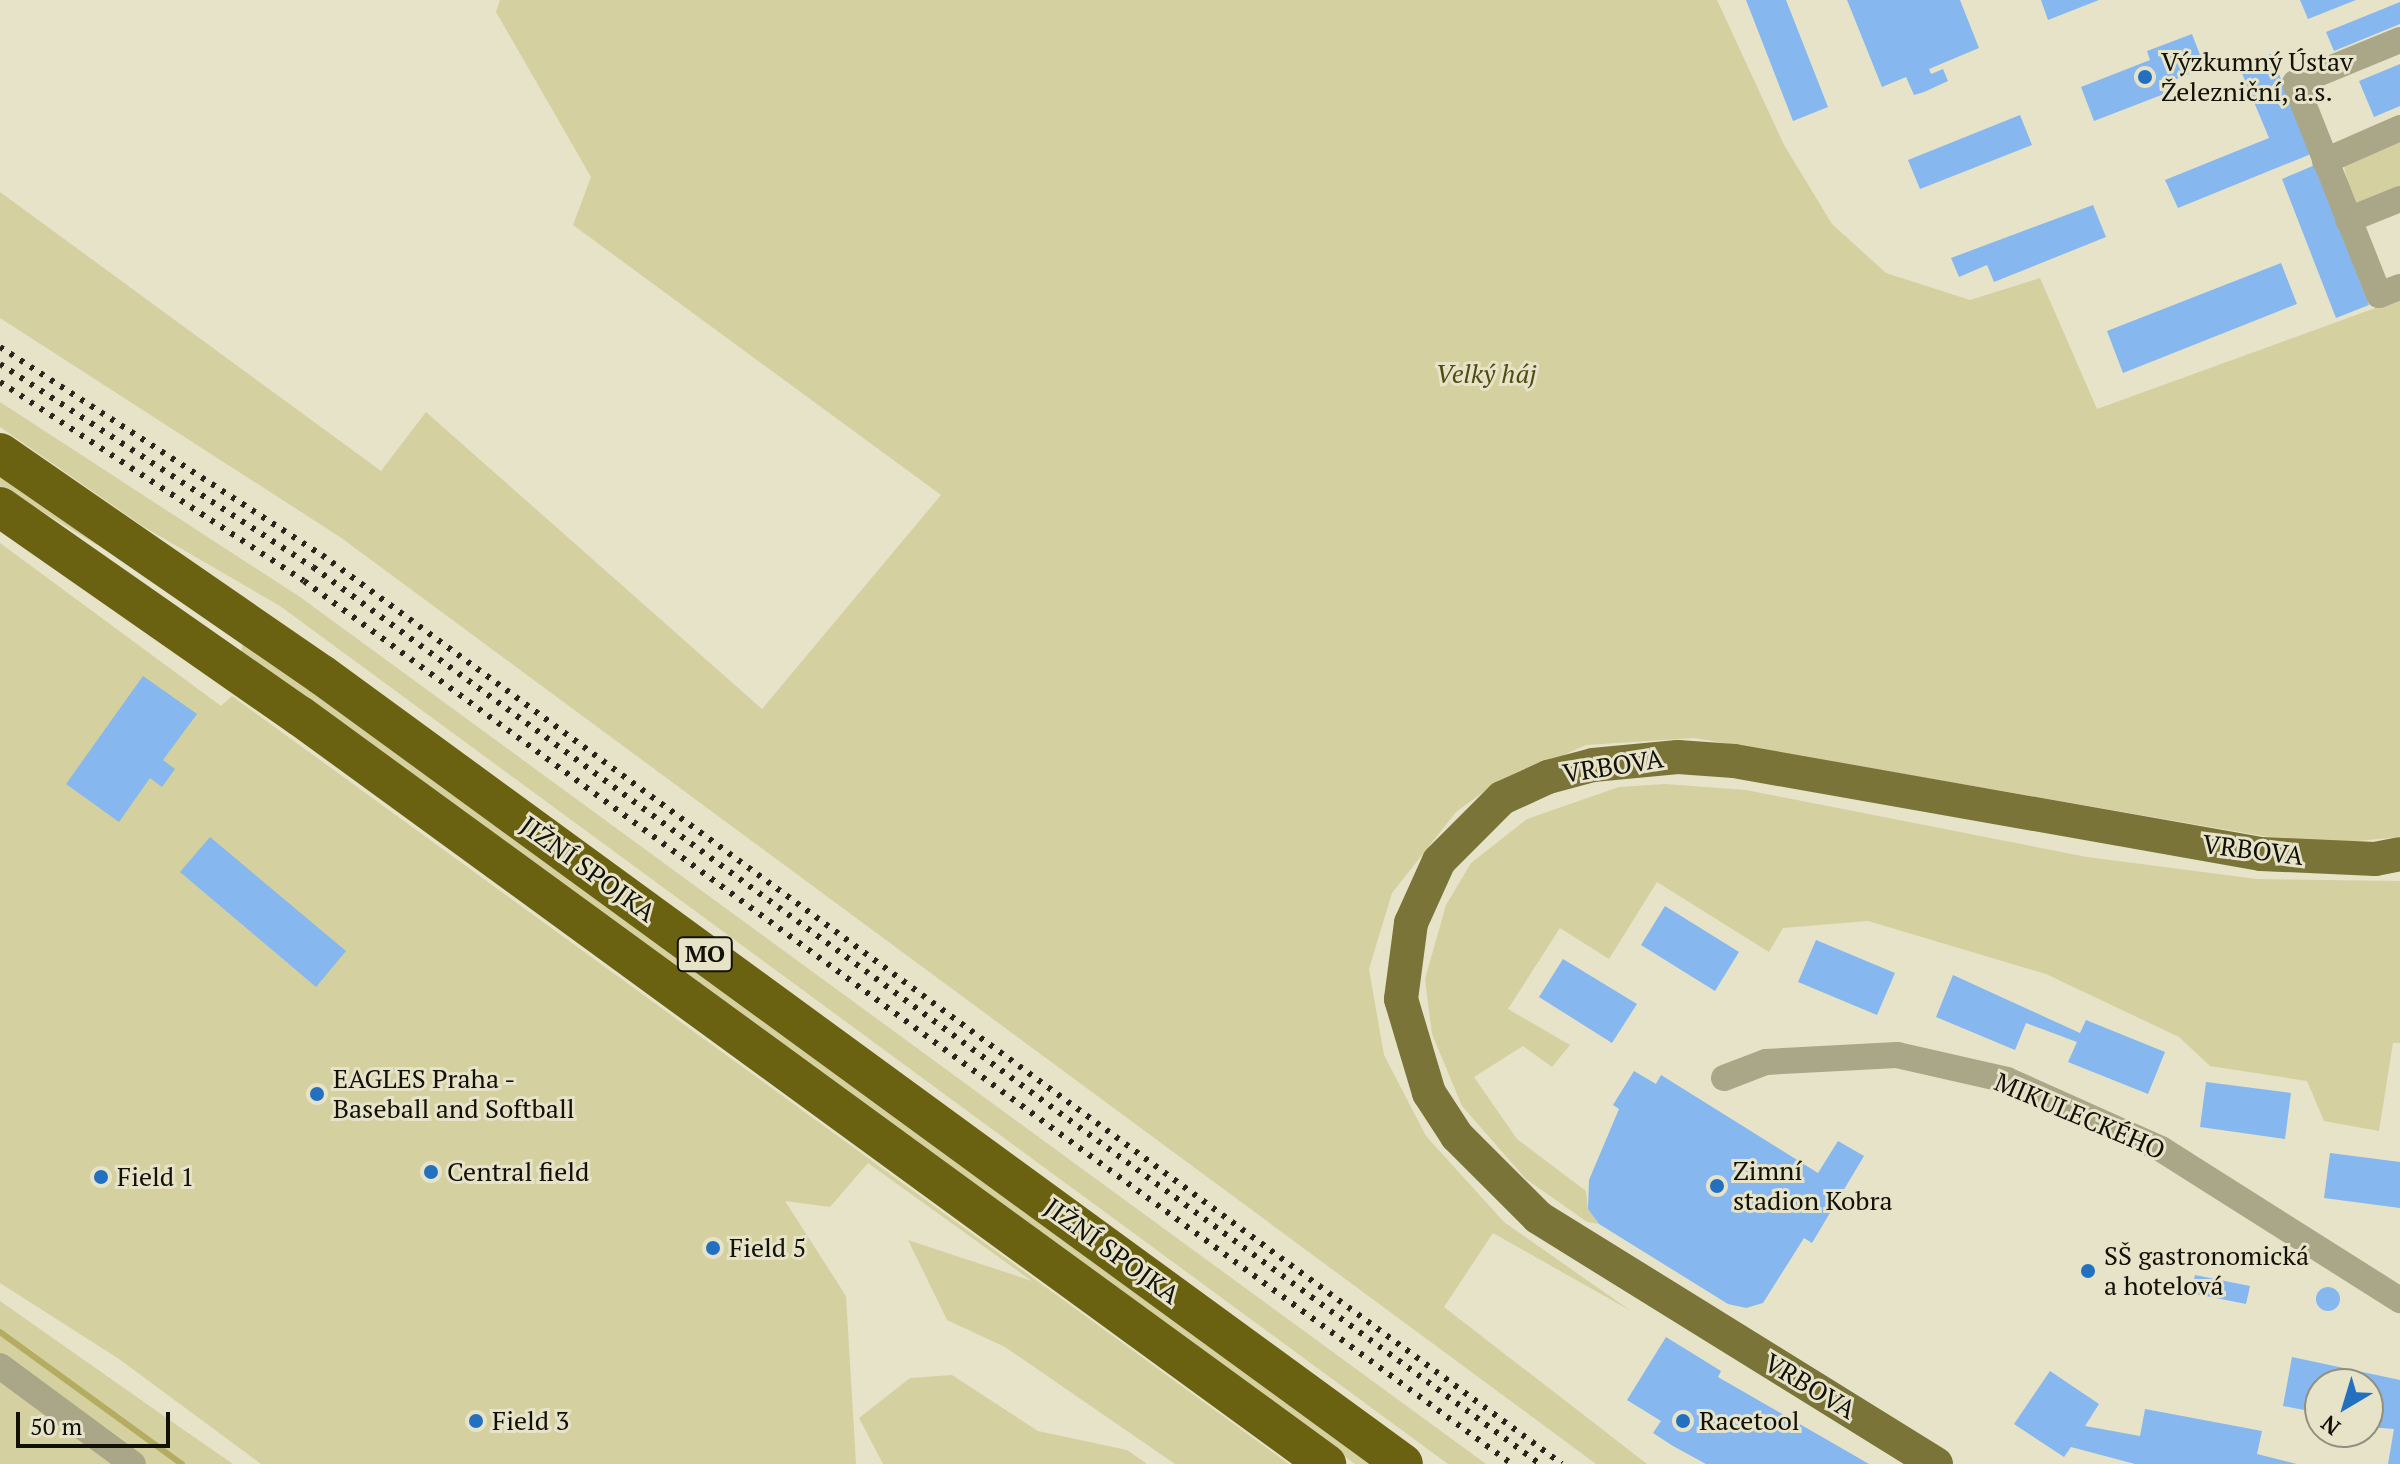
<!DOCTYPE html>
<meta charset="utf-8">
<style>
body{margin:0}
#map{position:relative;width:2400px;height:1464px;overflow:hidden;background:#e6e3c9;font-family:"PT Serif",serif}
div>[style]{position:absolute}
.green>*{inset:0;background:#d5d0a0}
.stream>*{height:6px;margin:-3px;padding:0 3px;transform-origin:3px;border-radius:3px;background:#b4ac61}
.building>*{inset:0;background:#86b7ef}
.round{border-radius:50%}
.minor>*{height:26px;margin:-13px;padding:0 13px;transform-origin:13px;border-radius:13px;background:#aaa788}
.major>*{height:34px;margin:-17px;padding:0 17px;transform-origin:17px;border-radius:17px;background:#7b7438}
.highway>*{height:40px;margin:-20px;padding:0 20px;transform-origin:20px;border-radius:20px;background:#6b6211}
.rail>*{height:6px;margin-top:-3px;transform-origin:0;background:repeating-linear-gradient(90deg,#29271d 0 4px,transparent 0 12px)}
.dots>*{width:22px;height:22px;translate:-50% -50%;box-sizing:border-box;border:4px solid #e6e3c9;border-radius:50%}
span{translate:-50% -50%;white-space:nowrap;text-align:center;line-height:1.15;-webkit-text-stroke:6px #e6e3c9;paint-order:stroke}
.shield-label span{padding:2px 6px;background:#e6e3c9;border:2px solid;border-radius:6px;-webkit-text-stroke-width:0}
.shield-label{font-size:24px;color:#121108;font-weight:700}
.poi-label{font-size:26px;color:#121108}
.left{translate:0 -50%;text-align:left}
.park-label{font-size:26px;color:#524b12;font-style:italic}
.street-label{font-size:26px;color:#121108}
.north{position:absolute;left:2304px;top:1368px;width:80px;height:80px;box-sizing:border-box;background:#e6e3c9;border:2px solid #918f7c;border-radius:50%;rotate:218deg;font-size:22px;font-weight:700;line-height:32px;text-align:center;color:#121108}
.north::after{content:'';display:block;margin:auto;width:28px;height:36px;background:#2270bf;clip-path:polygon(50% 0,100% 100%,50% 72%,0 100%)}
.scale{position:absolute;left:16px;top:1412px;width:154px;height:36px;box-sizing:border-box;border:4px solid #121108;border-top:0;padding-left:10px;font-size:24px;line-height:28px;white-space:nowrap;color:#121108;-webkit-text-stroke:6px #e6e3c9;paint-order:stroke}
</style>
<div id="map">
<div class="green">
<i style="clip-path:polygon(500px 0,1717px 0,1784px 145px,1832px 224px,1886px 273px,1970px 300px,2040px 278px,2097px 409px,2400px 299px,2400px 837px,2315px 845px,1694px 738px,1586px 745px,1489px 788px,1456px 812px,1392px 893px,1369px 969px,1384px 1055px,1426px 1136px,1504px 1222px,1631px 1311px,1493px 1233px,1444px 1307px,1647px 1464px,1596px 1464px,340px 537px,0 318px,0 192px,381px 471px,426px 412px,762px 709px,941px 495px,573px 225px,591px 177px,496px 12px)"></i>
<i style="clip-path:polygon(2400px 135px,2400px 193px,2367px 207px,2352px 200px,2343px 162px)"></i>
<i style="clip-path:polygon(0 402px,300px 597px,1486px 1464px,1448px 1464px,280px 606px,144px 527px,0 427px)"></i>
<i style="clip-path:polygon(0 474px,98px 543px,97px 545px,0 486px)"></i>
<i style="clip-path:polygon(0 543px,221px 706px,232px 696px,1289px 1464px,1175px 1464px,1005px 1347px,947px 1320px,908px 1240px,1032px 1281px,868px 1163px,830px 1207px,785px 1201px,846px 1296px,856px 1464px,261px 1464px,119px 1359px,0 1283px)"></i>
<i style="clip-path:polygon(243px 644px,248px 645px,1371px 1464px,1355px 1464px,241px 651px)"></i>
<i style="clip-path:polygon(1665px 784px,1746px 790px,2087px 857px,2257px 879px,2400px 881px,2400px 1043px,2393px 1043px,2379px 1131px,2324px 1121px,2307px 1081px,2210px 1066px,2179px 1037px,2046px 974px,1868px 921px,1783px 928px,1769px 952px,1657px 882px,1609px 959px,1560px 928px,1508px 1009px,1570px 1045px,1552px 1067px,1523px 1046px,1474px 1077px,1517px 1139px,1586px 1191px,1588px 1209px,1599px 1224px,1587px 1222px,1526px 1179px,1462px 1106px,1432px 1034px,1425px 979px,1446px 905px,1471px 863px,1527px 819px,1619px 787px)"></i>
<i style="clip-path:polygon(0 1301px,171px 1421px,233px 1464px,0 1464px)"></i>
<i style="clip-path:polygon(952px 1375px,1038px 1431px,1127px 1450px,1147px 1464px,883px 1464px,859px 1418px,910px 1378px)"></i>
</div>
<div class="stream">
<i style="left:0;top:1332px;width:225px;rotate:36deg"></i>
</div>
<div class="building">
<i style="clip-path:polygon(1746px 0,1786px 0,1828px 107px,1793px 121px)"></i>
<i style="clip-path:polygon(1847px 0,1960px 0,1979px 48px,1929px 69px,1931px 74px,1943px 69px,1948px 81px,1924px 92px,1914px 95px,1906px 77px,1882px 87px)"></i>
<i style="clip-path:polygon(2041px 0,2099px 0,2048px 20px)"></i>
<i style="clip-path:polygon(2300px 0,2356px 0,2308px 19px)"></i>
<i style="clip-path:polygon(2400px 2px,2400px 24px,2334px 51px,2326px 32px)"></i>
<i style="clip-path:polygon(2192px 34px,2205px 68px,2161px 85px,2164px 94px,2094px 121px,2081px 87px,2150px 60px,2147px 51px)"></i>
<i style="clip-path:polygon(2271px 54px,2311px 154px,2178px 208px,2165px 180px,2269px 138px,2239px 66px)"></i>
<i style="clip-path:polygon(2400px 64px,2400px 106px,2374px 117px,2359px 81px)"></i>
<i style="clip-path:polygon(2020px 115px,2032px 145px,1920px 189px,1908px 160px)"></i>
<i style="clip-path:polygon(2315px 165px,2369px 305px,2336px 318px,2282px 179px)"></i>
<i style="clip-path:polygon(2093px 205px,2106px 237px,1994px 282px,1987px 265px,1959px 277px,1951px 258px)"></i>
<i style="clip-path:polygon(2281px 263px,2297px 304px,2123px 373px,2107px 331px)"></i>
<i style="clip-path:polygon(143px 676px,197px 714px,163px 760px,175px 769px,162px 787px,150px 778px,119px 822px,66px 784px)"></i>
<i style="clip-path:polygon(210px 837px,346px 951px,316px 987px,180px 872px)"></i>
<i style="clip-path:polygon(1665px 906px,1739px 952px,1715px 991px,1641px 945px)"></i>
<i style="clip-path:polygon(1816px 940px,1895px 973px,1877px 1015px,1798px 982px)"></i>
<i style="clip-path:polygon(1563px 959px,1637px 1004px,1612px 1043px,1539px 997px)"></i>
<i style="clip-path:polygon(1953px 975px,2080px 1033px,2086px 1020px,2165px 1052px,2148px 1094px,2068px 1062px,2077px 1042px,2026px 1023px,2015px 1050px,1936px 1017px)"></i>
<i style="clip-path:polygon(1634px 1071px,1656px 1084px,1661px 1075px,1818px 1173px,1838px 1141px,1864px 1156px,1812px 1243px,1804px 1238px,1763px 1303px,1746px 1308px,1728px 1304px,1599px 1224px,1588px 1209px,1589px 1180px,1619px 1109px,1613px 1105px)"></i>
<i style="clip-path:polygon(2206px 1082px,2291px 1093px,2285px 1139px,2200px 1127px)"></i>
<i style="clip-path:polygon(2330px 1153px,2400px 1162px,2400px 1208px,2324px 1198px)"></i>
<i style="clip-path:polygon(2195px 1275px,2250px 1286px,2246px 1304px,2191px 1293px)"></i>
<i class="round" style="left:2316px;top:1287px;width:24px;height:24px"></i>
<i style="clip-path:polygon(1666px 1337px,1721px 1371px,1718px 1377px,1869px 1464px,1706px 1464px,1673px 1446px,1653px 1433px,1661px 1421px,1627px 1400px)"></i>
<i style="clip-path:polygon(2292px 1357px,2400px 1380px,2400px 1464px,2388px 1464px,2394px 1429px,2369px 1427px,2368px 1384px,2320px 1384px,2320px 1413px,2283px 1406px)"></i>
<i style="clip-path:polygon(2050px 1371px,2099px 1404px,2085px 1426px,2140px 1436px,2145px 1409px,2262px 1431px,2257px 1454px,2297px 1464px,2135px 1464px,2071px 1447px,2064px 1457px,2014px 1424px)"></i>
</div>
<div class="minor">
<i style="left:2400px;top:40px;width:113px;rotate:157.7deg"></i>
<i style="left:2295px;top:83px;width:228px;rotate:68.4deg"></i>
<i style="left:2379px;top:295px;width:22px;rotate:-21deg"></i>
<i style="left:2325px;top:161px;width:82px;rotate:-23.7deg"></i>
<i style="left:2348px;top:220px;width:56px;rotate:-22deg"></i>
<i style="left:1724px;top:1078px;width:45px;rotate:-20.9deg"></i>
<i style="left:1766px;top:1062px;width:131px;rotate:-3.1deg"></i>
<i style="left:1897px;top:1055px;width:113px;rotate:12.8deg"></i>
<i style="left:2007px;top:1080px;width:169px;rotate:24.1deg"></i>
<i style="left:2161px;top:1149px;width:283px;rotate:32.3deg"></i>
<i style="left:0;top:1366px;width:165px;rotate:36.4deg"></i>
</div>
<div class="major">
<i style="left:1936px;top:1464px;width:468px;rotate:-148.2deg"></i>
<i style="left:1538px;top:1217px;width:115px;rotate:-135deg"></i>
<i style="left:1457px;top:1136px;width:51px;rotate:-123.1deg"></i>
<i style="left:1429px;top:1093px;width:98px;rotate:-106.6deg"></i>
<i style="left:1401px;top:999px;width:77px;rotate:-82.5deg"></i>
<i style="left:1411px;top:923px;width:68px;rotate:-65.7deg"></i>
<i style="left:1439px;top:861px;width:89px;rotate:-45deg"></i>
<i style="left:1502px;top:798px;width:51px;rotate:-24.5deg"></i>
<i style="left:1548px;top:777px;width:47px;rotate:-14.9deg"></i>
<i style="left:1593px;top:765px;width:85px;rotate:-5.4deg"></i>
<i style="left:1678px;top:757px;width:56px;rotate:4.1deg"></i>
<i style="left:1734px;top:761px;width:535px;rotate:10.01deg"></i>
<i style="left:2261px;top:854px;width:114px;rotate:2.5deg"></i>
<i style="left:2375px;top:859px;width:25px;rotate:-11deg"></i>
</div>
<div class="highway">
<i style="left:0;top:453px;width:391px;rotate:34.6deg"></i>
<i style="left:322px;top:675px;width:1338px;rotate:36.12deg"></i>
<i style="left:0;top:507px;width:366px;rotate:34.9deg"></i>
<i style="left:300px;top:716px;width:1270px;rotate:36.09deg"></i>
</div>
<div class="rail">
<i style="left:0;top:347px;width:383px;rotate:32.9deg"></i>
<i style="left:322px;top:555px;width:1537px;rotate:36.24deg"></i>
<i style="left:0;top:364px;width:373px;rotate:33deg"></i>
<i style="left:313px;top:567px;width:1520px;rotate:36.17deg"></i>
<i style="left:0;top:382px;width:363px;rotate:33.2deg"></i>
<i style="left:304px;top:581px;width:1496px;rotate:36.17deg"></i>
</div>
<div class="dots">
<i style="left:2145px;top:77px;background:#2270bf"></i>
<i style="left:317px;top:1094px;background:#2270bf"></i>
<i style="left:431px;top:1172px;background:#2270bf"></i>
<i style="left:101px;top:1177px;background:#2270bf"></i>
<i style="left:1717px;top:1186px;background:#2270bf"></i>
<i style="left:713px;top:1248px;background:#2270bf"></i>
<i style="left:2088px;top:1271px;background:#2270bf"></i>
<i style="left:476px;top:1421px;background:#2270bf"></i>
<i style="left:1683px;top:1421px;background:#2270bf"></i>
</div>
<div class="shield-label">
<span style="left:705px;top:954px">MO</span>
</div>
<div class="poi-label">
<span class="left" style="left:2161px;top:77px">Výzkumný Ústav<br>Železniční, a.s.</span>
<span class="left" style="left:333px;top:1094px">EAGLES Praha -<br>Baseball and Softball</span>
<span class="left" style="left:1733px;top:1186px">Zimní<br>stadion Kobra</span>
<span class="left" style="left:447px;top:1172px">Central field</span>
<span class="left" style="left:117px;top:1177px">Field 1</span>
<span class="left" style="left:729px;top:1248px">Field 5</span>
<span class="left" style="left:2104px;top:1271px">SŠ gastronomická<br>a hotelová</span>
<span class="left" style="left:492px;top:1421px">Field 3</span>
<span class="left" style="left:1699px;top:1421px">Racetool</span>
</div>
<div class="park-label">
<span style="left:1486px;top:374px">Velký háj</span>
</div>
<div class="street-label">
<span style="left:1613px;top:766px;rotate:-9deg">VRBOVA</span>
<span style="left:2253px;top:850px;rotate:7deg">VRBOVA</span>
<span style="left:588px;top:869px;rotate:36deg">JIŽNÍ SPOJKA</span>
<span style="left:2080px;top:1116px;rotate:23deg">MIKULECKÉHO</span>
<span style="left:1112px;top:1251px;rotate:36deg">JIŽNÍ SPOJKA</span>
<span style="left:1810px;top:1386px;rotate:31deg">VRBOVA</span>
</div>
<div class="north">N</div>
<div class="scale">50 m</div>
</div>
